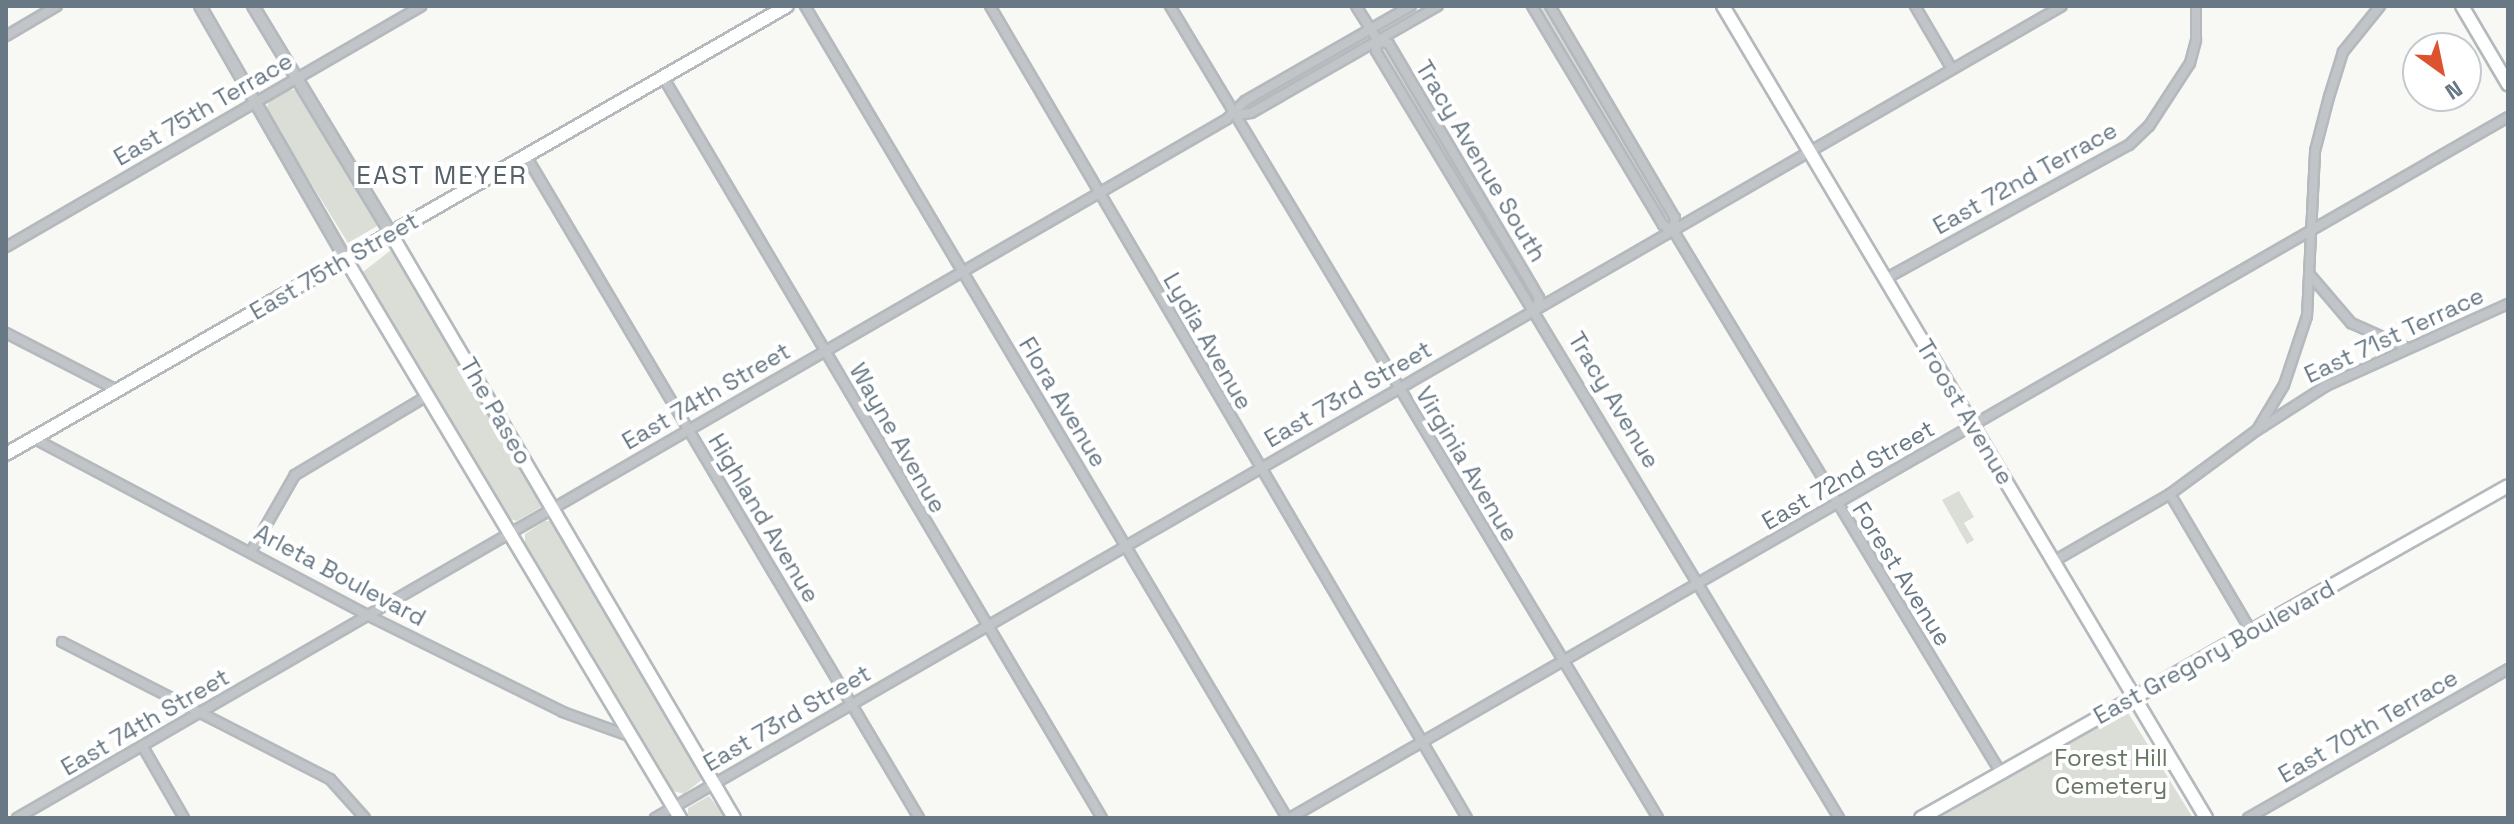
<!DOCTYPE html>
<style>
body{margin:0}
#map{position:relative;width:2514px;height:824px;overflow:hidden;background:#f8f8f5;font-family:"Space Grotesk",sans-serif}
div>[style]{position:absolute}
.green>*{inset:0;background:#daded6}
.roads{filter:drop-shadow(2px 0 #b3b9bd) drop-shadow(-2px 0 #b3b9bd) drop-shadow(0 2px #b3b9bd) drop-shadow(0 -2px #b3b9bd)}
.minor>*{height:8px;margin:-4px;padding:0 4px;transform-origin:4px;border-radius:4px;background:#c1c5c8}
.tertiary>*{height:10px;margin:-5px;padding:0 5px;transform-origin:5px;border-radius:5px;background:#c1c5c8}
.secondary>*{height:12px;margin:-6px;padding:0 6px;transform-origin:6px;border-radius:6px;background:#fff}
span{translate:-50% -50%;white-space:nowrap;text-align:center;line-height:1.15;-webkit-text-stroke:8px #fff;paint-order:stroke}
.street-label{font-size:24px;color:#687985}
.park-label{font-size:24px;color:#677763}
.neighbourhood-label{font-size:26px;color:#56626a;letter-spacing:2px}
.frame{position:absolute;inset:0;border:8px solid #687985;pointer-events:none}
.north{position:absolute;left:2402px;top:32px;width:80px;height:80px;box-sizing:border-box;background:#fff;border:2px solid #c3c9ce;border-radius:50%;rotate:147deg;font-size:22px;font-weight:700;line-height:32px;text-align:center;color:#687985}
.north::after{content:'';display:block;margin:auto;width:28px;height:36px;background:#dd5330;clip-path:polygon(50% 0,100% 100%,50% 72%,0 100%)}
</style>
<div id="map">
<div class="green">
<i style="clip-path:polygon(1538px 6px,1545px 6px,1667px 218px,1664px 217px)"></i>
<i style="clip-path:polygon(1355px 42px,1363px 46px,1250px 107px,1256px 99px)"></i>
<i style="clip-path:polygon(1380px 46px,1388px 50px,1530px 296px,1526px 295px)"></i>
<i style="clip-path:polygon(289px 89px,300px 91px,377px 221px,377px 226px,348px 243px,266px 110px,269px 101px)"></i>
<i style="clip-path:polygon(391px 250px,543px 500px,541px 507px,517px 521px,510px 519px,363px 272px)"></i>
<i style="clip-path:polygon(1959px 491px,1974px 517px,1964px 523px,1974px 540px,1967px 544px,1942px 500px)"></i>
<i style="clip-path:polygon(545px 521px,555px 521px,704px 778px,684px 794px,670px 790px,525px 546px,525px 534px)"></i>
<i style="clip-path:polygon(2127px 711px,2193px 818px,1939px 818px,2123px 711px)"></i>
<i style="clip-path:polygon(709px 796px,726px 818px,688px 818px,688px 808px)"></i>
</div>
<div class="roads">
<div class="minor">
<i style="left:805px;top:6px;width:944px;rotate:59.31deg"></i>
<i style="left:990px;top:6px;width:942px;rotate:59.57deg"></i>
<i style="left:1170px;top:6px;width:947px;rotate:58.99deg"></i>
<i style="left:1356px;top:6px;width:41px;rotate:57.8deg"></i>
<i style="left:1378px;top:41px;width:10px;rotate:101deg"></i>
<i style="left:1376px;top:51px;width:896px;rotate:58.88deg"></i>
<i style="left:1532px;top:6px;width:255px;rotate:59.1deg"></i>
<i style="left:1663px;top:225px;width:11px;rotate:27deg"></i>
<i style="left:1550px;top:6px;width:246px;rotate:59.5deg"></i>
<i style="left:1675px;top:218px;width:12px;rotate:99deg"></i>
<i style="left:1915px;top:6px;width:73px;rotate:59.6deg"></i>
<i style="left:6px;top:36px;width:59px;rotate:-30.5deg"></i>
<i style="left:1378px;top:41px;width:11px;rotate:15deg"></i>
<i style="left:1389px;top:44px;width:295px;rotate:59.4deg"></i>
<i style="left:1539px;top:298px;width:11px;rotate:105deg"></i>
<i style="left:663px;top:77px;width:861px;rotate:59.36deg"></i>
<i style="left:1235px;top:115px;width:16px;rotate:-7deg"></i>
<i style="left:1251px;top:113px;width:215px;rotate:-29.8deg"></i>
<i style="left:526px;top:156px;width:770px;rotate:59.3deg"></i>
<i style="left:1673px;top:230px;width:634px;rotate:58.87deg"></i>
<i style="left:6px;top:247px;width:480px;rotate:-30.1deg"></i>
<i style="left:2311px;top:276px;width:62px;rotate:49.6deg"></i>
<i style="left:2351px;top:323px;width:59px;rotate:24deg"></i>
<i style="left:1885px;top:279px;width:278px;rotate:-28.8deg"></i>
<i style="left:2129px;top:145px;width:28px;rotate:-44deg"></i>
<i style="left:2149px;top:126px;width:75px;rotate:-56.9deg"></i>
<i style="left:2190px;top:63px;width:24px;rotate:-75deg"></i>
<i style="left:2196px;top:40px;width:34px;rotate:-90deg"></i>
<i style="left:6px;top:333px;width:125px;rotate:27.2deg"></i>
<i style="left:2259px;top:429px;width:80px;rotate:-32.7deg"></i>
<i style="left:2326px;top:386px;width:200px;rotate:-24.3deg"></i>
<i style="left:33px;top:438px;width:380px;rotate:27.9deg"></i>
<i style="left:369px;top:616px;width:216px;rotate:26.3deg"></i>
<i style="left:563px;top:712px;width:73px;rotate:19.9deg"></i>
<i style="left:2170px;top:494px;width:159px;rotate:59.4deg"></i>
<i style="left:252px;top:550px;width:86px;rotate:-60.2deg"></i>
<i style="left:295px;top:475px;width:154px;rotate:-30.9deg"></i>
<i style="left:2054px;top:561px;width:134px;rotate:-30deg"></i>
<i style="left:2170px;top:494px;width:108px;rotate:-36.3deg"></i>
<i style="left:2257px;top:430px;width:52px;rotate:-59deg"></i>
<i style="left:2284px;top:385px;width:73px;rotate:-71.6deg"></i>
<i style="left:2307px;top:316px;width:165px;rotate:-87.2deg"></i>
<i style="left:2315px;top:151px;width:56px;rotate:-75.5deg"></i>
<i style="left:2329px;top:97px;width:47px;rotate:-72.7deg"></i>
<i style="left:2343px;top:52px;width:59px;rotate:-51.2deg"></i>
<i style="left:62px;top:642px;width:301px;rotate:27.1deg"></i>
<i style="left:330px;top:779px;width:52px;rotate:48.1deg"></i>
<i style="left:143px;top:747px;width:82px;rotate:60deg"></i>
<i style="left:17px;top:818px;width:1397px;rotate:-30.01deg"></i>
<i style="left:1227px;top:119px;width:25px;rotate:-45deg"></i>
<i style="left:1245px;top:101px;width:191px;rotate:-29.8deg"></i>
<i style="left:655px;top:818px;width:1624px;rotate:-29.99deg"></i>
<i style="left:1290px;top:818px;width:1405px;rotate:-29.92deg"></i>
<i style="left:2248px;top:818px;width:300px;rotate:-29.8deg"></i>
</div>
<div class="tertiary">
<i style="left:200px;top:6px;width:291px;rotate:60.1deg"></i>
<i style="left:253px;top:6px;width:267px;rotate:58.8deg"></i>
</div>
<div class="secondary">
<i style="left:1723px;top:6px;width:945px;rotate:59.25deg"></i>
<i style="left:2462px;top:6px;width:91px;rotate:59.5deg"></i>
<i style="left:391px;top:234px;width:677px;rotate:59.57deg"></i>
<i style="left:345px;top:258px;width:653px;rotate:59.11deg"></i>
<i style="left:6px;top:454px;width:900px;rotate:-29.84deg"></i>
<i style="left:1921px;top:818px;width:674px;rotate:-29.49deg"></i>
</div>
</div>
<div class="street-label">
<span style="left:203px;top:109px;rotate:-30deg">East 75th Terrace</span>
<span style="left:1481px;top:161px;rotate:59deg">Tracy Avenue South</span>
<span style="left:2025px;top:178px;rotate:-29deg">East 72nd Terrace</span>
<span style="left:334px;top:266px;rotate:-30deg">East 75th Street</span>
<span style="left:2394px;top:335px;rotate:-25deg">East 71st Terrace</span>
<span style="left:1208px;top:341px;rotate:60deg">Lydia Avenue</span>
<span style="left:1348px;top:394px;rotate:-30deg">East 73rd Street</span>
<span style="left:706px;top:396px;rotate:-30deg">East 74th Street</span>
<span style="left:1614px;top:400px;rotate:59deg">Tracy Avenue</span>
<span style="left:1063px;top:402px;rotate:59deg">Flora Avenue</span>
<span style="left:496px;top:411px;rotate:60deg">The Paseo</span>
<span style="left:1965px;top:412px;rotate:59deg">Troost Avenue</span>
<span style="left:898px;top:438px;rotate:60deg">Wayne Avenue</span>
<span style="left:1467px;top:464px;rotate:59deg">Virginia Avenue</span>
<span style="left:1848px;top:475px;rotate:-30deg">East 72nd Street</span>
<span style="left:764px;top:518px;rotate:59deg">Highland Avenue</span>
<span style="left:1902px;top:574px;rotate:58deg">Forest Avenue</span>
<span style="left:340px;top:575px;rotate:28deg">Arleta Boulevard</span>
<span style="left:2214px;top:652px;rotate:-29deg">East Gregory Boulevard</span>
<span style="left:787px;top:718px;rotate:-30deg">East 73rd Street</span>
<span style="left:145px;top:722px;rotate:-30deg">East 74th Street</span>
<span style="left:2368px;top:726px;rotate:-30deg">East 70th Terrace</span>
</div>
<div class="park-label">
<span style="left:2111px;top:772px">Forest Hill<br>Cemetery</span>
</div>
<div class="neighbourhood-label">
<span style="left:442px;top:176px">EAST MEYER</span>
</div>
<div class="frame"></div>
<div class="north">N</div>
</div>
